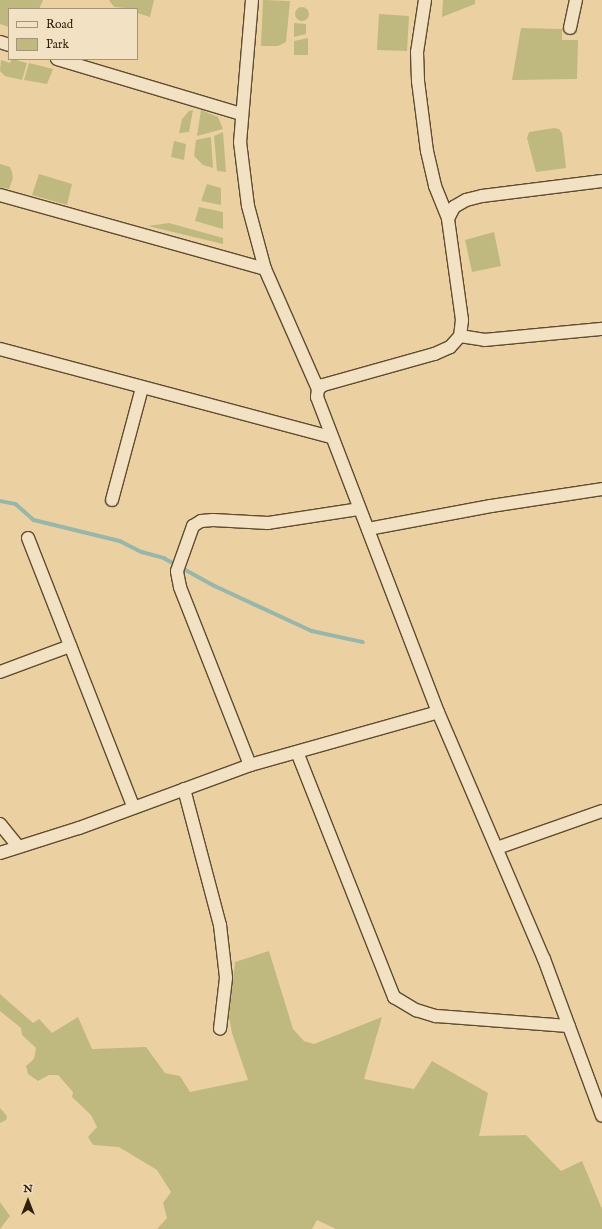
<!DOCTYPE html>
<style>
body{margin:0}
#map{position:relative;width:602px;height:1229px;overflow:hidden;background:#ebd1a1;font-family:"IM FELL English",serif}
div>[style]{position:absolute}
.green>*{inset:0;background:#c0b97f}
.round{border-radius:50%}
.stream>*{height:3.5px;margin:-1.75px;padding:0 1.75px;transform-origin:1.75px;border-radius:1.75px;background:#99b6ab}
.roads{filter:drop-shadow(1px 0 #5e4c31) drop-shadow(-1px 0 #5e4c31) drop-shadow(0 1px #5e4c31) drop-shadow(0 -1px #5e4c31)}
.street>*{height:12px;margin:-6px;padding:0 6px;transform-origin:6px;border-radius:6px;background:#f2e1c2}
span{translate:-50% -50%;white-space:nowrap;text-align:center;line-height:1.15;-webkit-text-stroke:3px #f2e1c2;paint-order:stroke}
.legend{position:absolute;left:8px;top:8px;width:130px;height:52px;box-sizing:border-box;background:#f2e1c2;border:1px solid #a49479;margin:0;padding:5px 7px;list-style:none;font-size:12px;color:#2f200c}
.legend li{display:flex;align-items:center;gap:8px;height:20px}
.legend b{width:20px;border:1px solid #a49479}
.north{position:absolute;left:8px;top:1181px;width:40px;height:40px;-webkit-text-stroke:3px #f2e1c2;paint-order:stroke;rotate:0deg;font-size:11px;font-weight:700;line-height:16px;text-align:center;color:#2f200c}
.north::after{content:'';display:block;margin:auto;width:14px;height:18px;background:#2f200c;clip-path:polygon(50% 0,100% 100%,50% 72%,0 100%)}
</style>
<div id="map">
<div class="green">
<i style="clip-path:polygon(0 0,43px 0,39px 9px,9px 9px,9px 27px,0 24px)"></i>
<i style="clip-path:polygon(109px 0,154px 0,150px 17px,137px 13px,137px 9px,114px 7px)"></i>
<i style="clip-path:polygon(263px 0,290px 1px,286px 42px,278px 46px,261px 46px)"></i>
<i style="clip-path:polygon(443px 0,475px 0,475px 4px,442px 17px)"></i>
<i class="round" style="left:295px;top:7px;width:14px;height:14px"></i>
<i style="clip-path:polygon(379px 14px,409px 16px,407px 51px,377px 50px)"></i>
<i style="clip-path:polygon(294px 23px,306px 24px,306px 34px,294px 37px)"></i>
<i style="clip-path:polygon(521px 28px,562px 29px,562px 40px,578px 40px,577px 79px,512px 80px)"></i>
<i style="clip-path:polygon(308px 38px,308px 55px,294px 55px,294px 41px)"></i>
<i style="clip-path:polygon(12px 59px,27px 63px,22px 80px,5px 76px,0 71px,1px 60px,10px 63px)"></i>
<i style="clip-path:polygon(29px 63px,53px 69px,47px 84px,24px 80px)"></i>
<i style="clip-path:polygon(193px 110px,189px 132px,179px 133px,182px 119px,189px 111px)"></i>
<i style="clip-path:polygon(201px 110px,218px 117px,223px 129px,197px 136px)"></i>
<i style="clip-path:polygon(554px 128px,559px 129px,562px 133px,566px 168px,536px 172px,527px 138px,529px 132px)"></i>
<i style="clip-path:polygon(223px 132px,226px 172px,217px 171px,214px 136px)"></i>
<i style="clip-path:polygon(210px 137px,211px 138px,213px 168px,203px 165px,194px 156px,196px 140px)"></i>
<i style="clip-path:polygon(174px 141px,186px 144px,184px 160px,171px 157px)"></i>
<i style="clip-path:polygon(0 164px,10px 167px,12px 172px,13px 178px,9px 189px,0 187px)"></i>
<i style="clip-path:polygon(39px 174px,72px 184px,67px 205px,32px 195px)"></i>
<i style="clip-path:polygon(207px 184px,221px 188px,221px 205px,201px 201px)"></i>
<i style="clip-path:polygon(199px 207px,223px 212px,223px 229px,195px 221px)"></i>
<i style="clip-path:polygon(169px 223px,223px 238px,223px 244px,148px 226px)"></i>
<i style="clip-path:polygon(494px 232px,501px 266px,472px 272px,465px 240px)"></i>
<i style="clip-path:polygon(269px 951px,293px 1029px,304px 1041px,314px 1044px,382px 1017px,364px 1079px,414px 1089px,432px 1061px,488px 1093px,479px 1136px,526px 1135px,561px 1171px,582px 1161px,602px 1209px,602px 1229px,336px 1229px,317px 1220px,312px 1229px,157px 1229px,167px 1218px,163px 1203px,171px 1192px,157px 1170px,119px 1147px,93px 1145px,88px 1137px,97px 1127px,91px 1115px,72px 1097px,73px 1092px,58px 1075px,49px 1075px,38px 1081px,28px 1074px,26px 1066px,34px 1059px,36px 1048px,22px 1035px,21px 1028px,0 1011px,0 994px,33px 1023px,39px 1019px,52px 1033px,78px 1017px,92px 1049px,146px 1047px,165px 1073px,180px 1076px,190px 1092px,248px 1080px,232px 1033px,229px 1017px,235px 962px)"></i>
<i style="clip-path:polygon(0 1108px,7px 1116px,6px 1120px,0 1123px)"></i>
<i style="clip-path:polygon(0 1202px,10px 1216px,0 1229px)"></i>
</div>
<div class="stream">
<i style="left:0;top:501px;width:16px;rotate:11deg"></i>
<i style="left:16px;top:504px;width:24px;rotate:42deg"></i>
<i style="left:34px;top:520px;width:89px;rotate:13.7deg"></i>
<i style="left:120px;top:541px;width:25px;rotate:27deg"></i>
<i style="left:142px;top:552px;width:23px;rotate:15deg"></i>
<i style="left:164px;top:558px;width:58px;rotate:28.8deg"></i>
<i style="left:215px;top:586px;width:107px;rotate:24.9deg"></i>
<i style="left:312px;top:631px;width:52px;rotate:12.2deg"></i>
</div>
<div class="roads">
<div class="street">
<i style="left:252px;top:0;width:143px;rotate:94.8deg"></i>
<i style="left:240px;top:142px;width:64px;rotate:82.9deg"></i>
<i style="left:248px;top:206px;width:65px;rotate:74.9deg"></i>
<i style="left:265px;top:269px;width:131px;rotate:66.2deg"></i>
<i style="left:425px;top:0;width:53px;rotate:98.7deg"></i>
<i style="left:417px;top:52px;width:29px;rotate:88deg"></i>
<i style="left:418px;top:81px;width:71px;rotate:82.7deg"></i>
<i style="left:427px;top:151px;width:36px;rotate:77deg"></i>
<i style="left:435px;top:186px;width:35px;rotate:68deg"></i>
<i style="left:570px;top:28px;width:29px;rotate:-78deg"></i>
<i style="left:0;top:42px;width:9px;rotate:18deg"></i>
<i style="left:57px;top:59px;width:193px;rotate:16.6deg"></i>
<i style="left:602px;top:181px;width:121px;rotate:172.9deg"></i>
<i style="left:482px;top:196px;width:16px;rotate:166deg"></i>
<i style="left:466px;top:200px;width:14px;rotate:150deg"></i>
<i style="left:454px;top:207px;width:13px;rotate:117deg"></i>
<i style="left:448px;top:219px;width:102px;rotate:82.1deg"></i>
<i style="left:462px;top:320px;width:16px;rotate:97deg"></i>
<i style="left:460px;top:336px;width:15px;rotate:132deg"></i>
<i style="left:450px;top:347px;width:17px;rotate:156deg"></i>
<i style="left:434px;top:354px;width:115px;rotate:164.4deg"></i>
<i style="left:323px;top:385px;width:6px;rotate:141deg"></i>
<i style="left:318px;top:389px;width:8px;rotate:97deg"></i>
<i style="left:317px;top:397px;width:337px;rotate:69deg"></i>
<i style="left:438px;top:712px;width:269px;rotate:66.8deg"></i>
<i style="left:544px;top:959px;width:167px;rotate:69.7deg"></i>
<i style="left:0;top:195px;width:275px;rotate:15.6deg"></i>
<i style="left:460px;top:336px;width:25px;rotate:9deg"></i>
<i style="left:485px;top:340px;width:118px;rotate:-5.4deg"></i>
<i style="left:0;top:349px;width:342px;rotate:14.9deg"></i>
<i style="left:112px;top:500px;width:116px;rotate:-75deg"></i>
<i style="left:368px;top:529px;width:125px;rotate:-10.6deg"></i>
<i style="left:491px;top:506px;width:112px;rotate:-8.7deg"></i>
<i style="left:28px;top:538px;width:288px;rotate:68.6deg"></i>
<i style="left:0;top:672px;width:75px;rotate:-20.4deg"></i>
<i style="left:297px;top:752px;width:264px;rotate:68.4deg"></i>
<i style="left:394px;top:997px;width:26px;rotate:31deg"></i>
<i style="left:416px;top:1010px;width:21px;rotate:17deg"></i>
<i style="left:436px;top:1016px;width:133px;rotate:4.3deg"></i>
<i style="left:250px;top:765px;width:191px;rotate:-111.5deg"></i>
<i style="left:180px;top:587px;width:16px;rotate:-101deg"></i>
<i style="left:177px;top:571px;width:48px;rotate:-70.4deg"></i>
<i style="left:193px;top:526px;width:9px;rotate:-32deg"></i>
<i style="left:201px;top:521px;width:12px;rotate:-5deg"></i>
<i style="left:213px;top:520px;width:55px;rotate:3.1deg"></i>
<i style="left:268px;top:523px;width:92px;rotate:-8.7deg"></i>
<i style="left:184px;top:789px;width:141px;rotate:75.2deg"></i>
<i style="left:220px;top:925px;width:53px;rotate:83.5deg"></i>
<i style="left:226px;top:978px;width:51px;rotate:96.7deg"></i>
<i style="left:0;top:824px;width:28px;rotate:51deg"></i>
<i style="left:497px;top:848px;width:111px;rotate:-19.4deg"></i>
<i style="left:0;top:853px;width:83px;rotate:-17.6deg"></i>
<i style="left:79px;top:828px;width:182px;rotate:-20.2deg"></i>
<i style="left:250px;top:765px;width:195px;rotate:-15.7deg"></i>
</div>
</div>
<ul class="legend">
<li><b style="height:5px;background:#f2e1c2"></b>Road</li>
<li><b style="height:11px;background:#c0b97f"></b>Park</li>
</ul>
<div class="north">N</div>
</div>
